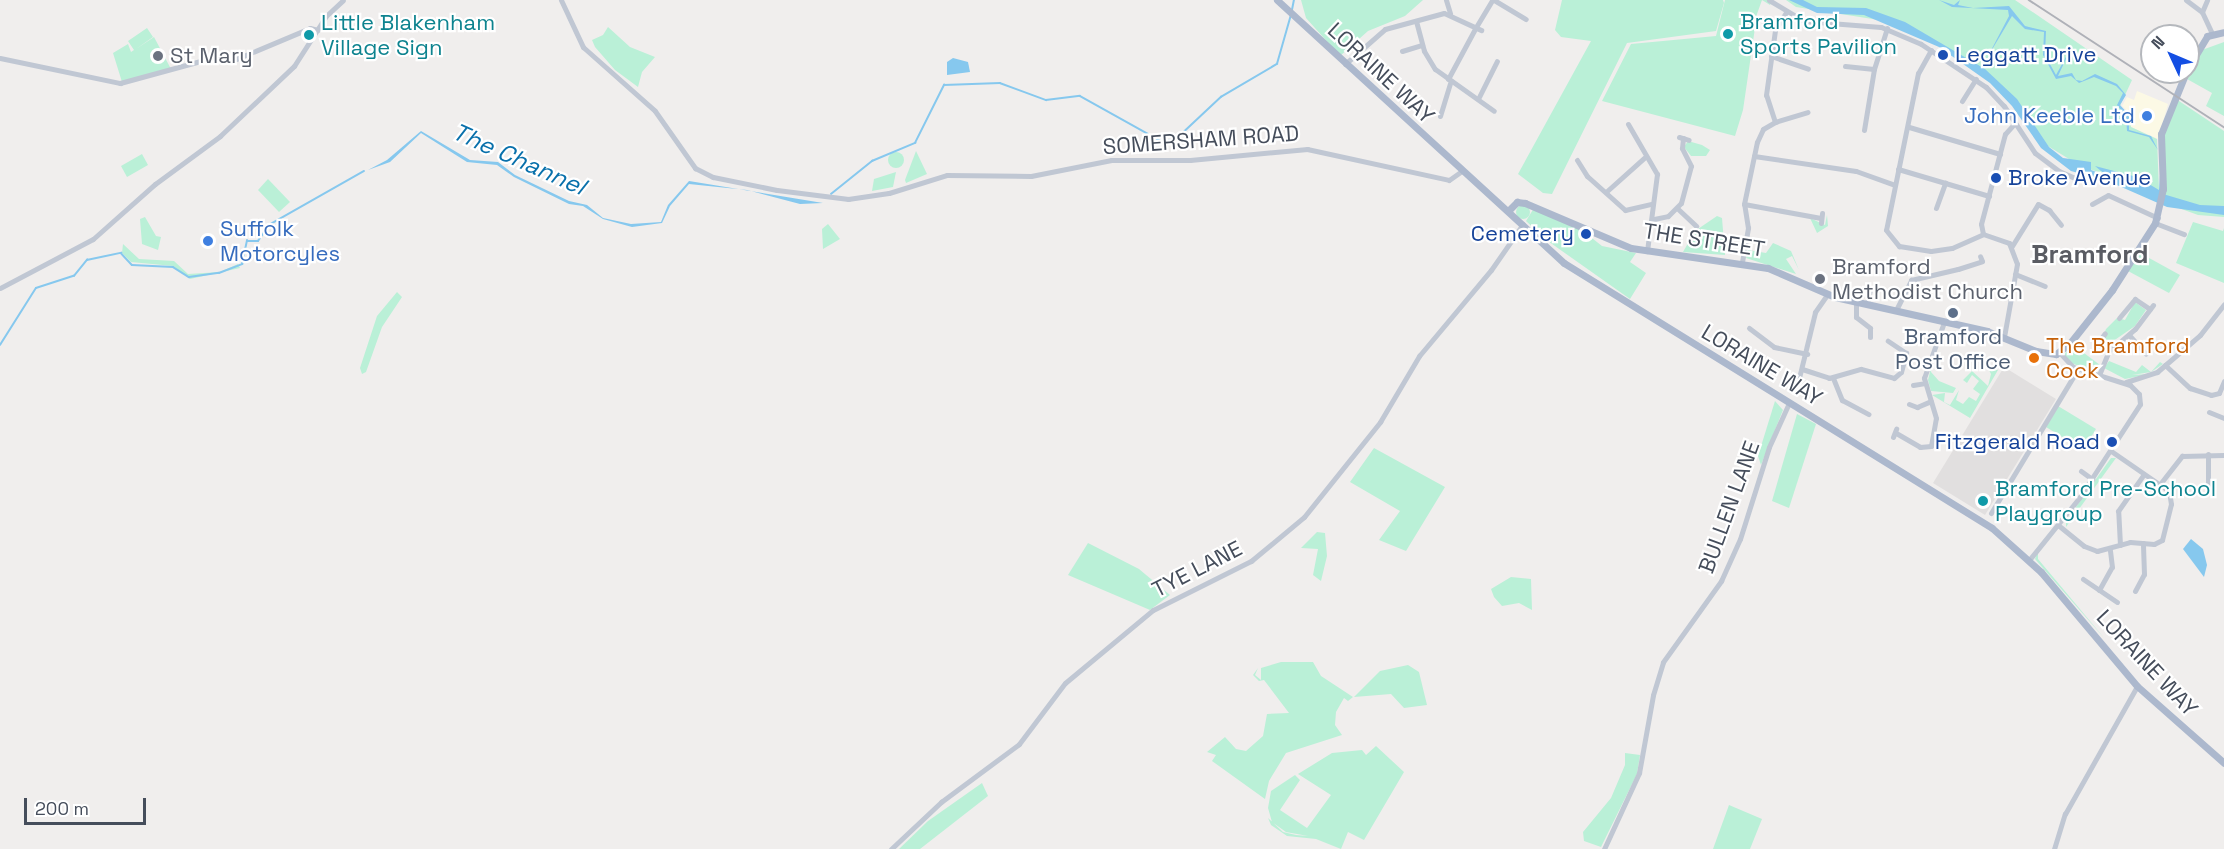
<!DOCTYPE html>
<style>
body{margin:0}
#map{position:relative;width:2224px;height:849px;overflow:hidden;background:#f0eeed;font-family:"Space Grotesk",sans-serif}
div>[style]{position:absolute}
.commercial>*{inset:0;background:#fcf9e5}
.education>*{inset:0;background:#e1dfdf}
.green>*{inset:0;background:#baf0d7}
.round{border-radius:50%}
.water>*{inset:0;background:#86c8ee}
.stream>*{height:1.5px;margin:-0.75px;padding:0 0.75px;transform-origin:0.75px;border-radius:0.75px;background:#86c8ee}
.minor>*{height:5px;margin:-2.5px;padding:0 2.5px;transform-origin:2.5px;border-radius:2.5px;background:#c0c7d3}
.major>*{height:7px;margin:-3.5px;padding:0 3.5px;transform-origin:3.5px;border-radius:3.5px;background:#acb8cd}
.rail>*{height:1.5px;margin:-0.75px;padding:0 0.75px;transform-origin:0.75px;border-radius:0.75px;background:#afb1b8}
.dots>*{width:16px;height:16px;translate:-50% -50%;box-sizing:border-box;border:3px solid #fff;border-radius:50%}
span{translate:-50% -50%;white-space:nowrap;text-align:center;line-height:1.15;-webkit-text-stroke:4.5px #fff;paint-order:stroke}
.culture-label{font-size:22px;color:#0d838f}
.left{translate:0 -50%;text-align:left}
.transit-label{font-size:22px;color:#164399}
.right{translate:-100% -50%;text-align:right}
.worship-label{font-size:22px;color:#5b616d}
.street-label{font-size:22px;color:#454d5b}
.shop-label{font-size:22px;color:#366cbe}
.service-label{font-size:22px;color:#4e5e75}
.food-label{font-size:22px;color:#c56008}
.water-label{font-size:24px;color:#0870ab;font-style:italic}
.quarter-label{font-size:26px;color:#5a5c63;font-weight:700}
.north{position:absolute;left:2140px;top:24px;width:60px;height:60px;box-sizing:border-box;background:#fff;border:2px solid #b5b8bd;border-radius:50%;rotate:314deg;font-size:16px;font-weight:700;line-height:24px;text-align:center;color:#454d5b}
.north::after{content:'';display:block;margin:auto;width:21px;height:27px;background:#144fe3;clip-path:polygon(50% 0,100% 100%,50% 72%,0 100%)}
.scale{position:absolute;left:24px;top:798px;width:122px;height:27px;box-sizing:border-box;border:3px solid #454d5b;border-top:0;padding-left:8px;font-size:18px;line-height:21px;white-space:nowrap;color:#454d5b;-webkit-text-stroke:4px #fff;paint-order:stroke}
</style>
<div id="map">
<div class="commercial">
<i style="clip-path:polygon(2137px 91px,2168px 104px,2158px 139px,2131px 127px,2130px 114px,2122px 106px,2127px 97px,2134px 100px)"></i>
</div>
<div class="education">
<i style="clip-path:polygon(2004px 367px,2056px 399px,1985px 515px,1933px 483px)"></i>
</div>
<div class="green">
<i style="clip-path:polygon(1301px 0,1423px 0,1405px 16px,1368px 31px,1340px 56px,1306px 18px)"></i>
<i style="clip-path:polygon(1562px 0,1723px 0,1724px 3px,1716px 31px,1627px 43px,1552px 194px,1543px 193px,1518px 174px,1591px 41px,1561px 37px,1555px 30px)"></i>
<i style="clip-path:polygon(1725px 0,1770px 0,1772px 1px,1770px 5px,1762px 0,1757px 14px,1743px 110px,1735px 136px,1602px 101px,1631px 44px,1716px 36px)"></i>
<i style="clip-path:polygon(1786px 0,2015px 0,2132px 80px,2120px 106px,2129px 115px,2131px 127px,2157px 139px,2159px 190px,2082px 167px,2043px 143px,2010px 96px,1964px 59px,1898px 23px,1796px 7px)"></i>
<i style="clip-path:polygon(608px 27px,630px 47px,655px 57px,642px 72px,638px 87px,615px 70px,595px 47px,592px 40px,603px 35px)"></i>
<i style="clip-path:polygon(147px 28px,153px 37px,136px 49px,154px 37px,171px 69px,122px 82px,113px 53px,128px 44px,131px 52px,134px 50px,128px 41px)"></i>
<i style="clip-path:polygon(2224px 42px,2224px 116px,2206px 106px,2212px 93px,2187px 79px,2202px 50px)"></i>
<i style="clip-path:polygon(2173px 97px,2224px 131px,2224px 217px,2198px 215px,2165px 203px,2162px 130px)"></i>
<i style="clip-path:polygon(1688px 141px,1702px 145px,1710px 150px,1706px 156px,1691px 156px,1684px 147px)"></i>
<i style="clip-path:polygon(916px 151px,927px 174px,906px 183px,905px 180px)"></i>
<i class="round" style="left:888px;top:152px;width:16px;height:16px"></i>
<i style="clip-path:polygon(142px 154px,148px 165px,127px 177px,121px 166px)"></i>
<i style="clip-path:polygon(896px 172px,893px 187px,872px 191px,874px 179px)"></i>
<i style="clip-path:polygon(268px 179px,290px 202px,279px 212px,258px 190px)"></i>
<i class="round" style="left:1516px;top:205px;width:14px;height:14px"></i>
<i style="clip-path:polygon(1534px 208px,1583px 231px,1602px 246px,1636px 253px,1630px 262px,1646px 273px,1630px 299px,1545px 239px,1526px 221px)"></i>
<i style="clip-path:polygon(1827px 215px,1828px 226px,1817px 233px,1810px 218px,1825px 225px)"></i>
<i style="clip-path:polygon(1717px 216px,1722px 218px,1725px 255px,1683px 252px,1695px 231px)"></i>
<i style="clip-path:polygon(145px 217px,156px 236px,161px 237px,158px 250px,142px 244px,140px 219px)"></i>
<i style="clip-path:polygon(2193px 222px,2223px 231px,2224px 228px,2224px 283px,2176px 263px)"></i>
<i style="clip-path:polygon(828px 224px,840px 239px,823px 249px,822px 229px)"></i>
<i style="clip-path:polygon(1773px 243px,1791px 251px,1799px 270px,1792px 256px,1786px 259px,1796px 274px,1746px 258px,1748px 250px,1766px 253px)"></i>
<i style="clip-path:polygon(123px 244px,139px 259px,174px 261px,188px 274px,220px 272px,238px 264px,240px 268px,190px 279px,173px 266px,131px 262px,122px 253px)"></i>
<i style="clip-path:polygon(2140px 253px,2180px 275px,2169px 293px,2128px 271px)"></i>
<i style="clip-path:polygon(397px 292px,402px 297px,382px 327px,366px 372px,362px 374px,360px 368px,377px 316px)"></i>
<i style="clip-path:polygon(2135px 302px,2146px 310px,2135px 326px,2106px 346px,2101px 341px,2106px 329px,2117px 318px,2125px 320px)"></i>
<i style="clip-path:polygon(2072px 344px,2100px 365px,2090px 365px,2099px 369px,2095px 372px,2071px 363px,2064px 355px)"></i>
<i style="clip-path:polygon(2109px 361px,2136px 372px,2142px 365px,2151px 372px,2160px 362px,2163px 364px,2151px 372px,2132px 375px,2150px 374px,2125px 379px,2104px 368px)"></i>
<i style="clip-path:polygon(1932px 364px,1931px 372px,1939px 381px,1956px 388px,1953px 393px,1931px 391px,1928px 380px)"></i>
<i style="clip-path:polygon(1987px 366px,1998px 370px,1970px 418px,1932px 395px,1945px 393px,1944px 402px,1950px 405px,1959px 390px,1956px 400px,1963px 404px,1969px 397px,1976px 401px,1980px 394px,1973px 389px,1979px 381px,1972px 375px,1967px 383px,1963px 380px,1972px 371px,1988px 386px,1991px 374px)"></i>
<i style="clip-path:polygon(1775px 401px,1783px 410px,1761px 465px,1758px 456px)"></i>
<i style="clip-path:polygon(2058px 406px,2096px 429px,2083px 450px,2046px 427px)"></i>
<i style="clip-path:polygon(1797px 414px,1816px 424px,1789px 508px,1772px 501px)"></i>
<i style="clip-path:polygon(1374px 448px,1445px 487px,1406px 551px,1379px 540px,1400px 511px,1350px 482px)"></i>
<i style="clip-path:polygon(2111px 458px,2116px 458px,2066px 527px,2066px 521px)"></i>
<i style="clip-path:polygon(1317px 532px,1325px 533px,1327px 556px,1321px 581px,1313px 575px,1318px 549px,1301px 548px)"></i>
<i style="clip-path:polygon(1088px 543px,1139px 569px,1170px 595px,1150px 610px,1068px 575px)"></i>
<i style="clip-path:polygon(2038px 551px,2038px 559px,2105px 639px,2035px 559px)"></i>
<i style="clip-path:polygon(1511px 577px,1531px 579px,1532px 610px,1519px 603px,1502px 606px,1494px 597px,1491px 589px)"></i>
<i style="clip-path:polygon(1281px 662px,1313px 662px,1321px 676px,1353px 697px,1348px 701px,1344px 698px,1336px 712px,1335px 725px,1342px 735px,1286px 753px,1269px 781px,1265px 799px,1212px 761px,1216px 755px,1207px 752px,1225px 737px,1236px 749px,1246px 751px,1263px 736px,1267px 714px,1289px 713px,1264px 680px,1259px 681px,1253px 675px,1258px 668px,1255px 675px,1261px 680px,1261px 668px)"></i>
<i style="clip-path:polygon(1408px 665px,1419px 672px,1427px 705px,1404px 708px,1391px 694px,1354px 697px,1380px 671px)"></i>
<i style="clip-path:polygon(1376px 746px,1404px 772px,1364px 840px,1348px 832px,1341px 849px,1316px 839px,1287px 836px,1271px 825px,1268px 818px,1283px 832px,1296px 835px,1308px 836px,1286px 832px,1272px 822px,1268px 808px,1271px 791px,1295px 775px,1300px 780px,1280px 810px,1307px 828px,1331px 795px,1298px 774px,1332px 753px,1362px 750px,1366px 755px)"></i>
<i style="clip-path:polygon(1625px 753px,1640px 755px,1637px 774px,1601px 847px,1584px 841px,1583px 832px,1611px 798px,1625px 765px)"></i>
<i style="clip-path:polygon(982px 783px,988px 796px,920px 849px,899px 849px,928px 821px)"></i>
<i style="clip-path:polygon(1729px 805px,1762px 819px,1750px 849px,1713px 849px)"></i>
</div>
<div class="water">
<i style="clip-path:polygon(1789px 0,1803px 0,1817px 7px,1866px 8px,1905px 22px,1985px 69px,2017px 99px,2049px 147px,2063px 158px,2091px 162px,2091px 170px,2107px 176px,2095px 166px,2137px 177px,2159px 190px,2160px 175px,2163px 194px,2200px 205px,2224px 206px,2224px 215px,2167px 207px,2110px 182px,2071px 171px,2041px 148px,2012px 106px,1990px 83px,1939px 47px,1864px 15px,1817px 13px)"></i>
<i style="clip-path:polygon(1939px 0,1954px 5px,1960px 0,1958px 5px,1973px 8px,2009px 6px,2025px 26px,2046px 31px,2045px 55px,2056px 75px,2072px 46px,2058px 76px,2072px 73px,2076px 80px,2082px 81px,2095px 74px,2117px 84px,2126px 95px,2120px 105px,2129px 115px,2129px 130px,2151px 136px,2158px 150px,2149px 137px,2127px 131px,2126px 116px,2117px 105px,2123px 93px,2116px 86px,2094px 77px,2079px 83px,2071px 76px,2056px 79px,2043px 55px,2044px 32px,2025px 29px,2012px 16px,1987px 58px,2009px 16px,2008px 10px,1952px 7px)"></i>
<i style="clip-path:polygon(953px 58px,968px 62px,970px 72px,947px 75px,947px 62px)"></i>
<i style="clip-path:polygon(421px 131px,470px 160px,498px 162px,515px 175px,569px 201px,587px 205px,603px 218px,631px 224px,661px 222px,668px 205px,689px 181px,823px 203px,800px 204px,747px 190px,689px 184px,670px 206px,662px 223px,632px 227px,603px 219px,583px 206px,569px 204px,514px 177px,497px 165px,467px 162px,421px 133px,390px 162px,368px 170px,387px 160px)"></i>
<i style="clip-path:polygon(2191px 539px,2203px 549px,2207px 565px,2204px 577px,2183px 549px)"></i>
</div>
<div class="stream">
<i style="left:1292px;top:10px;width:10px;rotate:-79deg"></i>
<i style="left:831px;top:194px;width:53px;rotate:-38.8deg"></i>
<i style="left:872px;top:161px;width:47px;rotate:-22.7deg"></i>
<i style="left:915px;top:143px;width:65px;rotate:-63.4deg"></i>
<i style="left:944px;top:85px;width:56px;rotate:-2deg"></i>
<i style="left:1000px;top:83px;width:49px;rotate:20.3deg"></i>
<i style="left:1046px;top:100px;width:34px;rotate:-7deg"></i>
<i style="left:1080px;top:96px;width:93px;rotate:29.1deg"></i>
<i style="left:1161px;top:141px;width:14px;rotate:-4deg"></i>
<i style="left:1175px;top:140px;width:63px;rotate:-43.1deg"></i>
<i style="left:1221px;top:97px;width:65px;rotate:-30.5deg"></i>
<i style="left:1277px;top:64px;width:51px;rotate:-74.1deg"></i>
<i style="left:0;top:345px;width:67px;rotate:-57.7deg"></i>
<i style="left:36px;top:288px;width:40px;rotate:-18deg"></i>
<i style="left:74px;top:276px;width:21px;rotate:-51deg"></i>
<i style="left:87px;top:260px;width:35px;rotate:-12deg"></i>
<i style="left:121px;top:253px;width:16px;rotate:47deg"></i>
<i style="left:132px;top:265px;width:41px;rotate:2.8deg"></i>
<i style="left:173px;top:267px;width:19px;rotate:32deg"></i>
<i style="left:189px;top:277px;width:30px;rotate:-8deg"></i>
<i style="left:219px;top:273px;width:25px;rotate:-21deg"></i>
<i style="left:242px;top:264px;width:24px;rotate:-78deg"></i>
<i style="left:247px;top:241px;width:11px"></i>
<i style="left:258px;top:241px;width:19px;rotate:-55deg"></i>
<i style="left:269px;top:225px;width:109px;rotate:-29.6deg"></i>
</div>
<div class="minor">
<i style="left:561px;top:0;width:52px;rotate:64.9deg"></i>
<i style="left:583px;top:47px;width:96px;rotate:41.6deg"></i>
<i style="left:655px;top:111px;width:70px;rotate:54.9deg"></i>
<i style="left:695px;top:168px;width:20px;rotate:27deg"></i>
<i style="left:713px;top:177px;width:65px;rotate:11.5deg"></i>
<i style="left:777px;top:190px;width:72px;rotate:7.2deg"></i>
<i style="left:848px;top:199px;width:41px;rotate:-8.3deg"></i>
<i style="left:889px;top:193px;width:61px;rotate:-17.2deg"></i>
<i style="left:947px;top:175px;width:84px;rotate:0.7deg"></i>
<i style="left:1031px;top:176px;width:82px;rotate:-11.3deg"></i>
<i style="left:1111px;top:160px;width:79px"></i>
<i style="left:1190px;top:160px;width:118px;rotate:-5.4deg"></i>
<i style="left:1307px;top:149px;width:145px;rotate:12.3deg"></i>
<i style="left:1449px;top:180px;width:16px;rotate:-35deg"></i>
<i style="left:1446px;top:0;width:14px;rotate:73deg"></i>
<i style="left:1494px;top:0;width:37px;rotate:31deg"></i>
<i style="left:1769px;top:0;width:41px;rotate:31deg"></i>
<i style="left:1804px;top:21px;width:77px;rotate:4.5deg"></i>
<i style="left:1881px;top:27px;width:43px;rotate:23deg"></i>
<i style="left:1921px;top:44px;width:78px;rotate:33.5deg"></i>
<i style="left:1986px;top:87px;width:26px;rotate:47deg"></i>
<i style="left:2004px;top:106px;width:56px;rotate:56.6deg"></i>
<i style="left:2035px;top:153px;width:30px;rotate:37deg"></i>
<i style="left:2059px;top:171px;width:20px;rotate:24deg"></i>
<i style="left:2186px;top:0;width:20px;rotate:37deg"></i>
<i style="left:2202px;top:12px;width:23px;rotate:65deg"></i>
<i style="left:2202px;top:12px;width:13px;rotate:-67deg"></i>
<i style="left:1416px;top:21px;width:31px;rotate:75deg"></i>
<i style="left:1424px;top:51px;width:21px;rotate:59deg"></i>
<i style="left:1435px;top:69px;width:72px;rotate:35.4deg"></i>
<i style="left:1476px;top:27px;width:31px;rotate:-59deg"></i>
<i style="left:1931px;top:50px;width:26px;rotate:119deg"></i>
<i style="left:1918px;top:73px;width:160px;rotate:101.5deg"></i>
<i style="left:1886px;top:230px;width:21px;rotate:51deg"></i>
<i style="left:1899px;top:246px;width:32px;rotate:9deg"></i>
<i style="left:1931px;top:251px;width:21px;rotate:-8deg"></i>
<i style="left:1952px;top:248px;width:34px;rotate:-24deg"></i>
<i style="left:1983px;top:234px;width:28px;rotate:19deg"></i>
<i style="left:2009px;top:243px;width:22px;rotate:69deg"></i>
<i style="left:2017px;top:264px;width:74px;rotate:100.1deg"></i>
<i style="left:1402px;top:51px;width:21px;rotate:-17deg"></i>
<i style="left:1771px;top:56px;width:39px;rotate:19deg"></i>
<i style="left:0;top:58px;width:123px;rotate:11.8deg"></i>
<i style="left:120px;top:83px;width:91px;rotate:-15.3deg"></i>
<i style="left:208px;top:59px;width:28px"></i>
<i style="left:236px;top:59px;width:80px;rotate:-22.7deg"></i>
<i style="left:310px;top:28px;width:8px;rotate:14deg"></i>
<i style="left:1345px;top:64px;width:53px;rotate:-41.2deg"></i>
<i style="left:1385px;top:29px;width:61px;rotate:-15.2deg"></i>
<i style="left:1444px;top:13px;width:41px;rotate:24.7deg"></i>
<i style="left:1845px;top:66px;width:29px;rotate:6deg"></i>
<i style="left:1448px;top:79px;width:59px;rotate:-61.7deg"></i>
<i style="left:1479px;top:97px;width:40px;rotate:-63.4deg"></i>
<i style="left:1962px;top:101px;width:26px;rotate:-58deg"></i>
<i style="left:1440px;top:116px;width:37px;rotate:-73deg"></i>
<i style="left:1775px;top:122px;width:34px;rotate:-17deg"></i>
<i style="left:1628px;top:124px;width:58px;rotate:59.9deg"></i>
<i style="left:1657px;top:174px;width:78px;rotate:97.4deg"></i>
<i style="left:1909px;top:127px;width:95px;rotate:16.5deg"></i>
<i style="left:1864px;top:130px;width:62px;rotate:-80.7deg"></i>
<i style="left:1874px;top:69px;width:43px;rotate:-72.4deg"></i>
<i style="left:1679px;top:137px;width:10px;rotate:17deg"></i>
<i style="left:1754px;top:156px;width:103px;rotate:8.4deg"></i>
<i style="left:1856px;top:171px;width:41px;rotate:19.7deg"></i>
<i style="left:1577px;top:160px;width:19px;rotate:58deg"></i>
<i style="left:1587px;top:176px;width:51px;rotate:41.8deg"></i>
<i style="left:1625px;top:210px;width:27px;rotate:-13deg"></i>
<i style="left:1898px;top:169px;width:95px;rotate:16.5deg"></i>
<i style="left:1607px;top:191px;width:50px;rotate:-41.7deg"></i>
<i style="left:1744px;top:204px;width:78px;rotate:10.3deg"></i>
<i style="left:2092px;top:204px;width:18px;rotate:-29deg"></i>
<i style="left:2108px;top:195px;width:55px;rotate:24.7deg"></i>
<i style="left:1936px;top:208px;width:27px;rotate:-70deg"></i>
<i style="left:1678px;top:209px;width:25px;rotate:43deg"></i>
<i style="left:1654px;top:219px;width:14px;rotate:-12deg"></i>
<i style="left:1668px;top:216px;width:18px;rotate:-45deg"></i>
<i style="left:1681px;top:203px;width:38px;rotate:-75deg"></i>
<i style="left:1691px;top:166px;width:20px;rotate:-117deg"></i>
<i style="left:1682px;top:148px;width:10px;rotate:-84deg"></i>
<i style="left:1821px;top:223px;width:10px;rotate:-84deg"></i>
<i style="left:2155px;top:223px;width:31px;rotate:21deg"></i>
<i style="left:1983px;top:234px;width:10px;rotate:-101deg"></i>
<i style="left:1981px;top:224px;width:93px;rotate:-75.1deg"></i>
<i style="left:2005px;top:134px;width:15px;rotate:-48deg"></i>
<i style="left:2012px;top:246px;width:49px;rotate:-58.2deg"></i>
<i style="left:2038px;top:204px;width:13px;rotate:29deg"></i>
<i style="left:2049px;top:210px;width:19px;rotate:51deg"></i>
<i style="left:1742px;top:262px;width:35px;rotate:-80deg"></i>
<i style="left:1748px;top:228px;width:24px;rotate:-99deg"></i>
<i style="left:1744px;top:204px;width:63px;rotate:-78.2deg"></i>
<i style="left:1757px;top:142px;width:14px;rotate:-65deg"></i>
<i style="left:1763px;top:129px;width:14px;rotate:-30deg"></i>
<i style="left:1775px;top:122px;width:28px;rotate:-108deg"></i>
<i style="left:1766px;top:95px;width:66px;rotate:-82.1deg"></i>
<i style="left:1775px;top:30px;width:22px;rotate:-58deg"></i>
<i style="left:2015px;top:274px;width:32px;rotate:22deg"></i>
<i style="left:0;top:288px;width:105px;rotate:-27.8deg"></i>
<i style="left:93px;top:239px;width:83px;rotate:-41.6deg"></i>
<i style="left:155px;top:184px;width:81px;rotate:-36.4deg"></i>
<i style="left:220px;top:136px;width:102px;rotate:-43.4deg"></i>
<i style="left:294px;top:66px;width:59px;rotate:-57.4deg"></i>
<i style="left:326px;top:16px;width:23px;rotate:-43deg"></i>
<i style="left:1856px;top:302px;width:15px;rotate:90deg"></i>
<i style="left:1856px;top:317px;width:18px;rotate:38deg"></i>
<i style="left:1870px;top:328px;width:9px;rotate:90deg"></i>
<i style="left:1867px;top:304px;width:16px;rotate:-79deg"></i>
<i style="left:1896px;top:310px;width:34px;rotate:-63deg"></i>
<i style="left:1911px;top:280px;width:48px;rotate:-13.2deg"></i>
<i style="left:1958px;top:269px;width:25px;rotate:-18deg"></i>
<i style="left:1982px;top:261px;width:5px;rotate:-112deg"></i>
<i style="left:2119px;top:318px;width:25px;rotate:-50deg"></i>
<i style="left:2135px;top:299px;width:18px;rotate:34deg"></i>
<i style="left:1749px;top:328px;width:31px;rotate:37deg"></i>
<i style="left:1774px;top:347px;width:34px;rotate:12deg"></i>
<i style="left:2129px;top:335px;width:25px;rotate:48deg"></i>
<i style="left:2098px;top:342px;width:13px;rotate:39deg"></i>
<i style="left:2108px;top:350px;width:5px;rotate:-22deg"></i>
<i style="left:2113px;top:348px;width:29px;rotate:-41deg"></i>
<i style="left:2135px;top:329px;width:30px;rotate:-53deg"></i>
<i style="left:2095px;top:346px;width:16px;rotate:-52deg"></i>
<i style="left:2165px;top:365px;width:34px;rotate:43deg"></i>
<i style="left:2190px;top:388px;width:22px;rotate:18deg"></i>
<i style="left:2211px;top:395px;width:8px;rotate:-14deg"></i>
<i style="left:2219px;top:393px;width:13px;rotate:-67deg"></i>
<i style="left:1802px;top:369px;width:28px;rotate:18deg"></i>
<i style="left:1829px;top:378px;width:33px;rotate:-16deg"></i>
<i style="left:1861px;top:369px;width:34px;rotate:15deg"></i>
<i style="left:1894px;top:378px;width:9px;rotate:-41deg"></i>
<i style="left:1901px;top:372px;width:20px;rotate:-75deg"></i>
<i style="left:1906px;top:353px;width:22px;rotate:-146deg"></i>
<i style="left:2099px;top:375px;width:27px;rotate:-68deg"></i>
<i style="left:1833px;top:378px;width:24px;rotate:68deg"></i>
<i style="left:1842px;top:400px;width:30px;rotate:28deg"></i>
<i style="left:1798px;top:382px;width:72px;rotate:-76.3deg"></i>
<i style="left:1815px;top:312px;width:21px;rotate:-55deg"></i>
<i style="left:2126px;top:382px;width:33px;rotate:-18deg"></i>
<i style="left:2157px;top:372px;width:57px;rotate:-40.7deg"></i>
<i style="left:2200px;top:335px;width:39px;rotate:-52deg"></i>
<i style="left:1913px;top:385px;width:12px;rotate:-9deg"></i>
<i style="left:1909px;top:404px;width:9px;rotate:21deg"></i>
<i style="left:1917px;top:407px;width:15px;rotate:-23deg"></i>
<i style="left:2209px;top:412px;width:16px;rotate:22deg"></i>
<i style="left:1896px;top:433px;width:28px;rotate:30deg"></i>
<i style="left:1920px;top:447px;width:11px;rotate:-5deg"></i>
<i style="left:1931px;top:446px;width:28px;rotate:-80deg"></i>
<i style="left:1936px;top:418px;width:42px;rotate:-106.7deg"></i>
<i style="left:1924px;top:378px;width:59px;rotate:-70.3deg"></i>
<i style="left:1893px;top:437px;width:9px;rotate:-69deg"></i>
<i style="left:2081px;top:471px;width:14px;rotate:36deg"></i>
<i style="left:2160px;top:484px;width:36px;rotate:-52deg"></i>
<i style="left:2182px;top:456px;width:42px;rotate:-1.4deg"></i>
<i style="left:2208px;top:490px;width:36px;rotate:-90deg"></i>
<i style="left:1991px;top:513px;width:168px;rotate:-58.9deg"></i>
<i style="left:2058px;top:525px;width:33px;rotate:39deg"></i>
<i style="left:2084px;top:546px;width:14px;rotate:21deg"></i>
<i style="left:2097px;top:551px;width:34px;rotate:-15deg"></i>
<i style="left:2130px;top:542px;width:24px;rotate:5deg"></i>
<i style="left:2154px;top:544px;width:9px;rotate:-27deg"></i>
<i style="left:2162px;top:540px;width:37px;rotate:-76deg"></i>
<i style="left:2171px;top:504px;width:13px;rotate:-99deg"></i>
<i style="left:2169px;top:491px;width:70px;rotate:-145.4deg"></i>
<i style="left:2120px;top:545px;width:34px;rotate:-93deg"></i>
<i style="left:2118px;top:511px;width:45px;rotate:-54.9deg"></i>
<i style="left:2029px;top:560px;width:80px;rotate:-51.1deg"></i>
<i style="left:2079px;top:498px;width:112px;rotate:-57deg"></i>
<i style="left:2140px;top:404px;width:10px;rotate:-96deg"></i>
<i style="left:2139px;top:394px;width:13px;rotate:-135deg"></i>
<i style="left:2130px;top:385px;width:60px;rotate:-162.5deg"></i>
<i style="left:2073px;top:367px;width:21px;rotate:-133deg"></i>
<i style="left:2083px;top:579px;width:41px;rotate:34.1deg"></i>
<i style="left:2099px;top:590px;width:26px;rotate:-61deg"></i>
<i style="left:2112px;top:567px;width:17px;rotate:-97deg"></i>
<i style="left:2135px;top:591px;width:19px;rotate:-62deg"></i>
<i style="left:2144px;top:574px;width:31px;rotate:-92deg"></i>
<i style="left:891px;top:849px;width:69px;rotate:-43.2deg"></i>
<i style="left:941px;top:802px;width:97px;rotate:-36.6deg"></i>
<i style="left:1019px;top:744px;width:76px;rotate:-53deg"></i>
<i style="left:1065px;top:683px;width:114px;rotate:-39.7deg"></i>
<i style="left:1153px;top:610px;width:110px;rotate:-26.6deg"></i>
<i style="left:1251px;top:561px;width:69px;rotate:-39.7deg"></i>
<i style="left:1304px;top:517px;width:122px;rotate:-51.3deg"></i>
<i style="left:1380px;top:422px;width:77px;rotate:-59.4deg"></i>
<i style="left:1419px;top:356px;width:112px;rotate:-50.1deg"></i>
<i style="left:1491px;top:270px;width:56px;rotate:-55.2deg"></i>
<i style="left:1604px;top:849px;width:84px;rotate:-65.3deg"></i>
<i style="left:1639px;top:773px;width:79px;rotate:-79.8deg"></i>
<i style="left:1653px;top:695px;width:34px;rotate:-73deg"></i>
<i style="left:1663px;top:662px;width:100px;rotate:-54.4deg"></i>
<i style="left:1721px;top:581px;width:46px;rotate:-65.7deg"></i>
<i style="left:1740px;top:539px;width:96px;rotate:-72.5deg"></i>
<i style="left:1769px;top:447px;width:48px;rotate:-65.6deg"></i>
<i style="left:2054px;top:849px;width:37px;rotate:-73deg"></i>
<i style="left:2065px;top:814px;width:147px;rotate:-60.6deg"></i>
</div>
<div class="major">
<i style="left:1277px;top:0;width:389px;rotate:42.5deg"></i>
<i style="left:1564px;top:263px;width:503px;rotate:31.76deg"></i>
<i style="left:1992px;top:528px;width:66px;rotate:41.9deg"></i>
<i style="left:2041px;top:572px;width:149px;rotate:49.9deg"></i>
<i style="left:2137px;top:686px;width:116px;rotate:41.5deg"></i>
<i style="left:2188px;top:68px;width:37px;rotate:-59deg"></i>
<i style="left:2207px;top:36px;width:17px;rotate:-13deg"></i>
<i style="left:1508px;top:211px;width:13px;rotate:-45deg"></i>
<i style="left:1517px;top:202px;width:8px;rotate:7deg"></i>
<i style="left:1525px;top:203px;width:115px;rotate:23deg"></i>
<i style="left:1631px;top:248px;width:138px;rotate:8.3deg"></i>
<i style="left:1768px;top:268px;width:73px;rotate:23.4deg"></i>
<i style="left:1835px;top:297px;width:156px;rotate:12.6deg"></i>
<i style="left:1987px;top:331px;width:53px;rotate:22.2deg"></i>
<i style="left:2036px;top:351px;width:20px;rotate:9deg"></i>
<i style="left:2056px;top:354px;width:18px;rotate:-38deg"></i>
<i style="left:2070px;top:343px;width:68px;rotate:-51.6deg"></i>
<i style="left:2112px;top:290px;width:80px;rotate:-57.3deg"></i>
<i style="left:2155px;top:223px;width:35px;rotate:-77deg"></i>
<i style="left:2163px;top:189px;width:55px;rotate:-92.1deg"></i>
<i style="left:2161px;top:134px;width:67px;rotate:-68deg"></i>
</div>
<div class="rail">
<i style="left:2029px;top:0;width:233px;rotate:33.1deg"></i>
</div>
<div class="dots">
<i style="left:1728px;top:34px;background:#0f9aa8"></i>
<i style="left:309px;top:35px;background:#0f9aa8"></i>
<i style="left:1943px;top:55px;background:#1a4fb4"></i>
<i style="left:158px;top:56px;background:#6b7280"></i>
<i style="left:2147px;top:116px;background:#3f7fe0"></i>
<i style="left:1996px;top:178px;background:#1a4fb4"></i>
<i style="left:1586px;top:234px;background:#1a4fb4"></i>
<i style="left:208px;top:241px;background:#3f7fe0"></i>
<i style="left:1820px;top:279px;background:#6b7280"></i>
<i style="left:1953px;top:313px;background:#5c6f8a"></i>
<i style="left:2034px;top:358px;background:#e8710a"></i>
<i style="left:2112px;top:442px;background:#1a4fb4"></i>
<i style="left:1983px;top:501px;background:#0f9aa8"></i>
</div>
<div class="culture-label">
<span class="left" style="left:1740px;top:34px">Bramford<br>Sports Pavilion</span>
<span class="left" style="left:321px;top:35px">Little Blakenham<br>Village Sign</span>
<span class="left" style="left:1995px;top:501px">Bramford Pre-School<br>Playgroup</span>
</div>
<div class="transit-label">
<span class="left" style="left:1955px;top:55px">Leggatt Drive</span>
<span class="left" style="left:2008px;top:178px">Broke Avenue</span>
<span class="right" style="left:1574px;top:234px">Cemetery</span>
<span class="right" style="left:2100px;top:442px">Fitzgerald Road</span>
</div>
<div class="worship-label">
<span class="left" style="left:170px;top:56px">St Mary</span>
<span class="left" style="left:1832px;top:279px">Bramford<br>Methodist Church</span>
</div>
<div class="street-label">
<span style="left:1381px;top:73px;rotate:43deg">LORAINE WAY</span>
<span style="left:1201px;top:140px;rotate:-4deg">SOMERSHAM ROAD</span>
<span style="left:1704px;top:240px;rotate:9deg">THE STREET</span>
<span style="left:1762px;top:365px;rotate:31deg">LORAINE WAY</span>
<span style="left:1729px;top:507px;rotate:-70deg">BULLEN LANE</span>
<span style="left:1197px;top:569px;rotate:-27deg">TYE LANE</span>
<span style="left:2147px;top:663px;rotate:47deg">LORAINE WAY</span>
</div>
<div class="shop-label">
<span class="right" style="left:2135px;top:116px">John Keeble Ltd</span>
<span class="left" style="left:220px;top:241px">Suffolk<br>Motorcyles</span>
</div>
<div class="service-label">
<span style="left:1953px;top:349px">Bramford<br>Post Office</span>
</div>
<div class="food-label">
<span class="left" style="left:2046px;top:358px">The Bramford<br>Cock</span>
</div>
<div class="water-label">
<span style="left:519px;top:159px;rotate:24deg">The Channel</span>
</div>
<div class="quarter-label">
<span style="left:2090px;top:255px">Bramford</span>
</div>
<div class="north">N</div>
<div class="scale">200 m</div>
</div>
